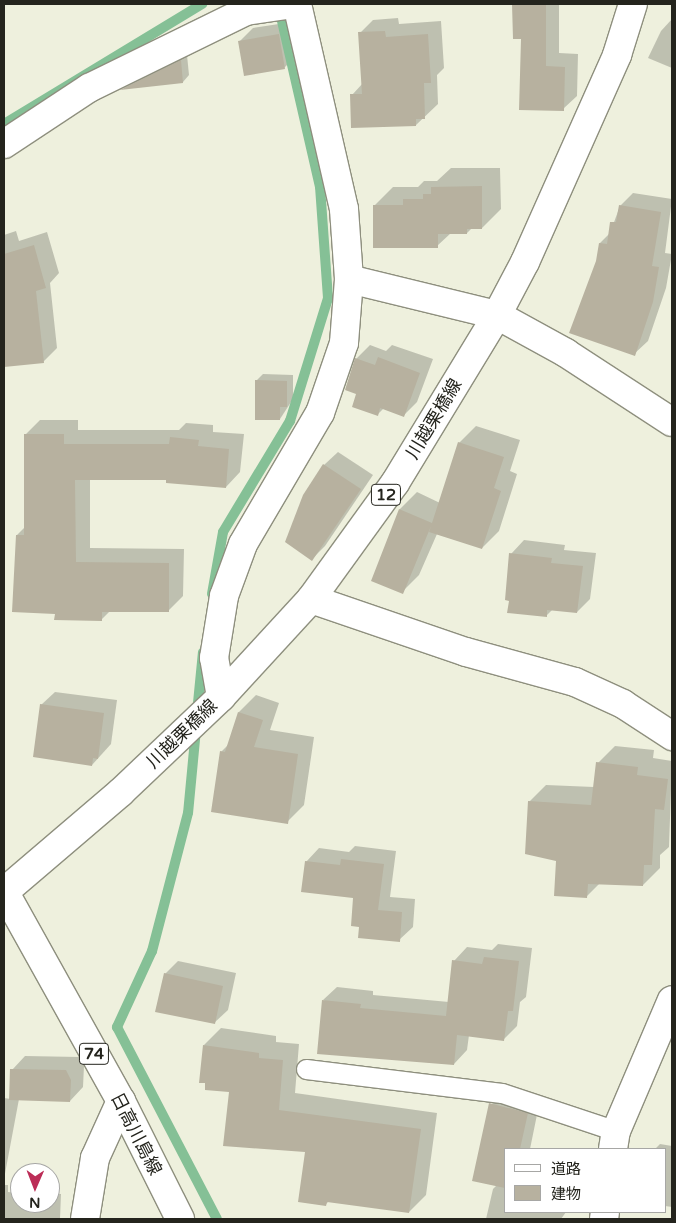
<!DOCTYPE html>
<meta charset="utf-8">
<style>
body{margin:0}
#map{position:relative;width:676px;height:1223px;overflow:hidden;background:#eef0dd;font-family:"Varela Round","Noto Sans JP",sans-serif}
div>[style]{position:absolute}
.shadow>*{inset:0;background:#0003}
.stream>*{height:10px;margin:-5px;padding:0 5px;transform-origin:5px;border-radius:5px;background:#85c096}
.building>*{inset:0;background:#b7b19f}
.roads{filter:drop-shadow(1px 0 #8e8f7e) drop-shadow(-1px 0 #8e8f7e) drop-shadow(0 1px #8e8f7e) drop-shadow(0 -1px #8e8f7e)}
.service>*{height:19px;margin:-9.5px;padding:0 9.5px;transform-origin:9.5px;border-radius:9.5px;background:#fff}
.minor>*{height:28px;margin:-14px;padding:0 14px;transform-origin:14px;border-radius:14px;background:#fff}
.primary>*{height:28px;margin:-14px;padding:0 14px;transform-origin:14px;border-radius:14px;background:#fff}
span{translate:-50% -50%;white-space:nowrap;text-align:center;line-height:1.15;-webkit-text-stroke:4px #fff;paint-order:stroke}
.shield-label span{padding:1px 4px;background:#fff;border:1px solid;border-radius:4px;-webkit-text-stroke-width:0}
.shield-label{font-size:16px;color:#24241d;font-weight:700}
.street-label{font-size:18px;color:#24241d}
.frame{position:absolute;inset:0;border:5px solid #24241d;pointer-events:none}
.legend{position:absolute;left:504px;top:1148px;width:162px;height:65px;box-sizing:border-box;background:#fff;border:1px solid #a7a7a5;margin:0;padding:6px 9px;list-style:none;font-size:15px;color:#24241d}
.legend li{display:flex;align-items:center;gap:10px;height:25px}
.legend b{width:25px;border:1px solid #a7a7a5}
.north{position:absolute;left:10px;top:1163px;width:50px;height:50px;box-sizing:border-box;background:#fff;border:1px solid #a7a7a5;border-radius:50%;rotate:181deg;font-size:14px;font-weight:700;line-height:20px;text-align:center;color:#24241d}
.north::after{content:'';display:block;margin:auto;width:18px;height:22px;background:#bc2d57;clip-path:polygon(50% 0,100% 100%,50% 72%,0 100%)}
</style>
<div id="map">
<div class="shadow">
<i style="clip-path:polygon(514px 4px,559px 4px,559px 53px,578px 54px,577px 96px,563px 109px,522px 38px,514px 38px)"></i>
<i style="clip-path:polygon(398px 18px,399px 24px,441px 21px,444px 68px,437px 75px,438px 104px,416px 125px,352px 95px,363px 83px,360px 33px,373px 20px)"></i>
<i style="clip-path:polygon(672px 19px,672px 68px,648px 58px,661px 31px)"></i>
<i style="clip-path:polygon(292px 22px,298px 54px,284px 68px,239px 42px,253px 28px)"></i>
<i style="clip-path:polygon(187px 55px,189px 75px,183px 82px,124px 88px)"></i>
<i style="clip-path:polygon(451px 168px,500px 168px,501px 209px,482px 228px,472px 228px,467px 233px,451px 233px,437px 246px,374px 206px,393px 187px,418px 187px,424px 181px,437px 181px)"></i>
<i style="clip-path:polygon(633px 193px,672px 199px,665px 253px,672px 254px,666px 288px,648px 341px,634px 354px,597px 261px,600px 243px,610px 233px,620px 206px)"></i>
<i style="clip-path:polygon(16px 231px,19px 241px,47px 232px,59px 273px,50px 283px,57px 348px,43px 362px,4px 366px,4px 235px)"></i>
<i style="clip-path:polygon(370px 345px,386px 351px,392px 345px,433px 359px,417px 402px,403px 416px,384px 408px,377px 415px,358px 393px,356px 359px)"></i>
<i style="clip-path:polygon(263px 374px,293px 375px,293px 399px,280px 419px,256px 381px)"></i>
<i style="clip-path:polygon(40px 420px,78px 420px,78px 430px,179px 430px,186px 423px,213px 425px,213px 432px,244px 434px,240px 472px,226px 487px,168px 478px,90px 479px,90px 548px,184px 549px,183px 596px,169px 610px,111px 610px,102px 619px,57px 612px,17px 535px,25px 527px,25px 435px)"></i>
<i style="clip-path:polygon(476px 426px,520px 440px,510px 471px,517px 474px,499px 531px,482px 548px,437px 534px,419px 575px,402px 592px,373px 580px,400px 509px,417px 492px,440px 503px,459px 443px)"></i>
<i style="clip-path:polygon(338px 452px,373px 475px,325px 546px,312px 559px,324px 465px)"></i>
<i style="clip-path:polygon(524px 540px,565px 545px,564px 550px,596px 553px,590px 599px,577px 612px,553px 609px,546px 616px,511px 554px)"></i>
<i style="clip-path:polygon(55px 692px,117px 700px,111px 744px,92px 765px,41px 705px)"></i>
<i style="clip-path:polygon(256px 695px,279px 703px,270px 730px,314px 737px,304px 805px,287px 822px,221px 752px,229px 744px,239px 712px)"></i>
<i style="clip-path:polygon(615px 746px,654px 750px,653px 758px,672px 761px,669px 847px,660px 855px,660px 868px,643px 885px,600px 883px,586px 897px,558px 860px,529px 802px,546px 785px,594px 787px,598px 763px)"></i>
<i style="clip-path:polygon(355px 846px,396px 851px,390px 897px,415px 899px,413px 927px,399px 940px,360px 925px,354px 897px,306px 862px,319px 848px,349px 852px)"></i>
<i style="clip-path:polygon(498px 944px,532px 948px,526px 997px,520px 1002px,517px 1026px,504px 1039px,469px 1035px,467px 1050px,454px 1064px,323px 1000px,337px 987px,373px 991px,373px 995px,449px 1002px,454px 961px,467px 947px,492px 950px)"></i>
<i style="clip-path:polygon(178px 961px,236px 973px,228px 1010px,214px 1023px,165px 974px)"></i>
<i style="clip-path:polygon(221px 1028px,276px 1036px,276px 1042px,299px 1044px,295px 1093px,437px 1113px,426px 1195px,409px 1212px,329px 1201px,325px 1205px,306px 1151px,230px 1091px,204px 1045px)"></i>
<i style="clip-path:polygon(25px 1056px,80px 1057px,84px 1066px,83px 1087px,70px 1101px,19px 1099px,4px 1179px,4px 1098px,11px 1099px,12px 1070px)"></i>
<i style="clip-path:polygon(503px 1092px,540px 1100px,530px 1149px,505px 1149px,505px 1212px,566px 1212px,561px 1219px,486px 1219px,493px 1189px,497px 1185px,490px 1106px)"></i>
<i style="clip-path:polygon(660px 1144px,672px 1146px,672px 1207px,665px 1206px,665px 1149px,655px 1149px)"></i>
<i style="clip-path:polygon(4px 1185px,8px 1185px,8px 1192px,20px 1193px,20px 1203px,50px 1203px,50px 1193px,61px 1194px,60px 1219px,4px 1219px)"></i>
</div>
<div class="stream">
<i style="left:4px;top:124px;width:232px;rotate:-31.2deg"></i>
<i style="left:212px;top:594px;width:63px;rotate:-79.9deg"></i>
<i style="left:223px;top:532px;width:130px;rotate:-58.9deg"></i>
<i style="left:290px;top:421px;width:129px;rotate:-72.8deg"></i>
<i style="left:328px;top:298px;width:111px;rotate:-94.1deg"></i>
<i style="left:320px;top:187px;width:184px;rotate:-102.9deg"></i>
<i style="left:197px;top:713px;width:61px;rotate:-84.4deg"></i>
<i style="left:196px;top:729px;width:84px;rotate:95.4deg"></i>
<i style="left:188px;top:813px;width:143px;rotate:104.6deg"></i>
<i style="left:152px;top:951px;width:84px;rotate:114.7deg"></i>
<i style="left:117px;top:1027px;width:216px;rotate:62.5deg"></i>
</div>
<div class="building">
<i style="clip-path:polygon(512px 4px,546px 4px,546px 66px,565px 67px,564px 111px,519px 110px,521px 39px,513px 39px)"></i>
<i style="clip-path:polygon(385px 31px,386px 37px,428px 34px,431px 83px,424px 83px,425px 119px,416px 119px,416px 126px,351px 128px,350px 94px,362px 94px,358px 32px)"></i>
<i style="clip-path:polygon(279px 34px,285px 69px,244px 76px,238px 41px)"></i>
<i style="clip-path:polygon(181px 60px,183px 83px,120px 90px)"></i>
<i style="clip-path:polygon(482px 186px,482px 229px,467px 229px,467px 234px,438px 234px,438px 248px,373px 248px,373px 205px,403px 205px,403px 199px,423px 199px,423px 194px,431px 194px,431px 187px)"></i>
<i style="clip-path:polygon(619px 205px,661px 212px,652px 266px,659px 267px,653px 302px,635px 356px,569px 333px,596px 261px,599px 243px,607px 244px,610px 222px,616px 222px)"></i>
<i style="clip-path:polygon(34px 245px,46px 288px,36px 291px,44px 363px,4px 367px,4px 254px)"></i>
<i style="clip-path:polygon(378px 357px,420px 373px,404px 417px,380px 408px,378px 416px,352px 407px,356px 394px,345px 390px,355px 358px,375px 365px)"></i>
<i style="clip-path:polygon(255px 380px,287px 381px,287px 407px,280px 407px,280px 420px,255px 420px)"></i>
<i style="clip-path:polygon(24px 434px,64px 434px,64px 444px,169px 444px,170px 437px,199px 440px,198px 446px,229px 449px,226px 488px,166px 483px,166px 480px,75px 480px,76px 562px,169px 563px,169px 612px,102px 612px,102px 621px,54px 620px,55px 614px,12px 612px,16px 535px,24px 535px)"></i>
<i style="clip-path:polygon(458px 442px,504px 457px,494px 488px,501px 491px,482px 549px,429px 532px,431px 526px,403px 594px,371px 581px,399px 509px,432px 523px)"></i>
<i style="clip-path:polygon(323px 464px,361px 489px,312px 561px,285px 542px,303px 495px)"></i>
<i style="clip-path:polygon(509px 553px,552px 558px,551px 563px,583px 566px,577px 613px,547px 610px,547px 617px,507px 613px,509px 601px,505px 600px)"></i>
<i style="clip-path:polygon(40px 704px,104px 713px,98px 759px,93px 758px,92px 766px,33px 757px)"></i>
<i style="clip-path:polygon(238px 712px,263px 720px,254px 747px,298px 754px,288px 824px,211px 812px,220px 751px,225px 752px)"></i>
<i style="clip-path:polygon(596px 762px,638px 767px,637px 775px,668px 779px,664px 810px,655px 809px,652px 865px,644px 865px,643px 886px,588px 884px,587px 898px,554px 896px,556px 861px,525px 854px,528px 801px,591px 805px)"></i>
<i style="clip-path:polygon(341px 859px,384px 864px,378px 910px,402px 912px,400px 942px,358px 938px,359px 927px,351px 926px,353px 898px,301px 892px,305px 861px,340px 865px)"></i>
<i style="clip-path:polygon(484px 957px,519px 961px,513px 1011px,508px 1011px,504px 1041px,457px 1035px,454px 1065px,317px 1054px,322px 1000px,361px 1004px,360px 1008px,446px 1016px,452px 960px,482px 964px)"></i>
<i style="clip-path:polygon(164px 973px,223px 986px,215px 1024px,155px 1012px)"></i>
<i style="clip-path:polygon(203px 1045px,259px 1053px,259px 1058px,283px 1060px,279px 1110px,421px 1129px,409px 1213px,327px 1202px,326px 1206px,298px 1202px,305px 1152px,223px 1146px,229px 1092px,205px 1090px,205px 1083px,199px 1083px)"></i>
<i style="clip-path:polygon(10px 1069px,66px 1070px,71px 1080px,70px 1102px,9px 1100px)"></i>
<i style="clip-path:polygon(489px 1103px,528px 1113px,520px 1149px,505px 1149px,505px 1188px,472px 1181px)"></i>
</div>
<div class="roads">
<div class="service">
<i style="left:306px;top:1069px;width:197px;rotate:7deg"></i>
<i style="left:502px;top:1093px;width:120px;rotate:18.4deg"></i>
</div>
<div class="minor">
<i style="left:4px;top:144px;width:102px;rotate:-33.4deg"></i>
<i style="left:89px;top:88px;width:175px;rotate:-26.1deg"></i>
<i style="left:246px;top:11px;width:48px;rotate:-8.5deg"></i>
<i style="left:349px;top:279px;width:152px;rotate:13.7deg"></i>
<i style="left:497px;top:315px;width:79px;rotate:28.8deg"></i>
<i style="left:566px;top:353px;width:126px;rotate:33.1deg"></i>
<i style="left:311px;top:599px;width:164px;rotate:18.9deg"></i>
<i style="left:466px;top:652px;width:113px;rotate:15.4deg"></i>
<i style="left:575px;top:682px;width:53px;rotate:24.6deg"></i>
<i style="left:623px;top:704px;width:59px;rotate:33.1deg"></i>
<i style="left:221px;top:697px;width:40px;rotate:-100deg"></i>
<i style="left:214px;top:658px;width:63px;rotate:-80.8deg"></i>
<i style="left:224px;top:596px;width:55px;rotate:-69.9deg"></i>
<i style="left:243px;top:544px;width:152px;rotate:-59.6deg"></i>
<i style="left:320px;top:413px;width:74px;rotate:-71.1deg"></i>
<i style="left:344px;top:343px;width:64px;rotate:-85.5deg"></i>
<i style="left:349px;top:279px;width:70px;rotate:-94.1deg"></i>
<i style="left:344px;top:209px;width:210px;rotate:-102.9deg"></i>
<i style="left:613px;top:1149px;width:18px;rotate:-81deg"></i>
<i style="left:616px;top:1131px;width:142px;rotate:-66.9deg"></i>
<i style="left:85px;top:1219px;width:62px;rotate:-80.7deg"></i>
<i style="left:95px;top:1158px;width:63px;rotate:-65.5deg"></i>
<i style="left:604px;top:1219px;width:7px;rotate:-82deg"></i>
</div>
<div class="primary">
<i style="left:4px;top:891px;width:240px;rotate:60.9deg"></i>
<i style="left:121px;top:1101px;width:132px;rotate:63.4deg"></i>
<i style="left:4px;top:892px;width:154px;rotate:-40.5deg"></i>
<i style="left:121px;top:792px;width:138px;rotate:-43.5deg"></i>
<i style="left:221px;top:697px;width:133px;rotate:-47.4deg"></i>
<i style="left:311px;top:599px;width:143px;rotate:-54.1deg"></i>
<i style="left:395px;top:483px;width:197px;rotate:-58.7deg"></i>
<i style="left:497px;top:315px;width:60px;rotate:-62.2deg"></i>
<i style="left:525px;top:262px;width:227px;rotate:-66deg"></i>
<i style="left:617px;top:55px;width:53px;rotate:-72.6deg"></i>
</div>
</div>
<div class="shield-label">
<span style="left:386px;top:495px">12</span>
<span style="left:94px;top:1054px">74</span>
</div>
<div class="street-label">
<span style="left:434px;top:419px;rotate:-59deg">川越栗橋線</span>
<span style="left:182px;top:734px;rotate:-44deg">川越栗橋線</span>
<span style="left:136px;top:1134px;rotate:63deg">日高川島線</span>
</div>
<div class="frame"></div>
<ul class="legend">
<li><b style="height:6px;background:#fff"></b>道路</li>
<li><b style="height:14px;background:#b7b19f"></b>建物</li>
</ul>
<div class="north">N</div>
</div>
